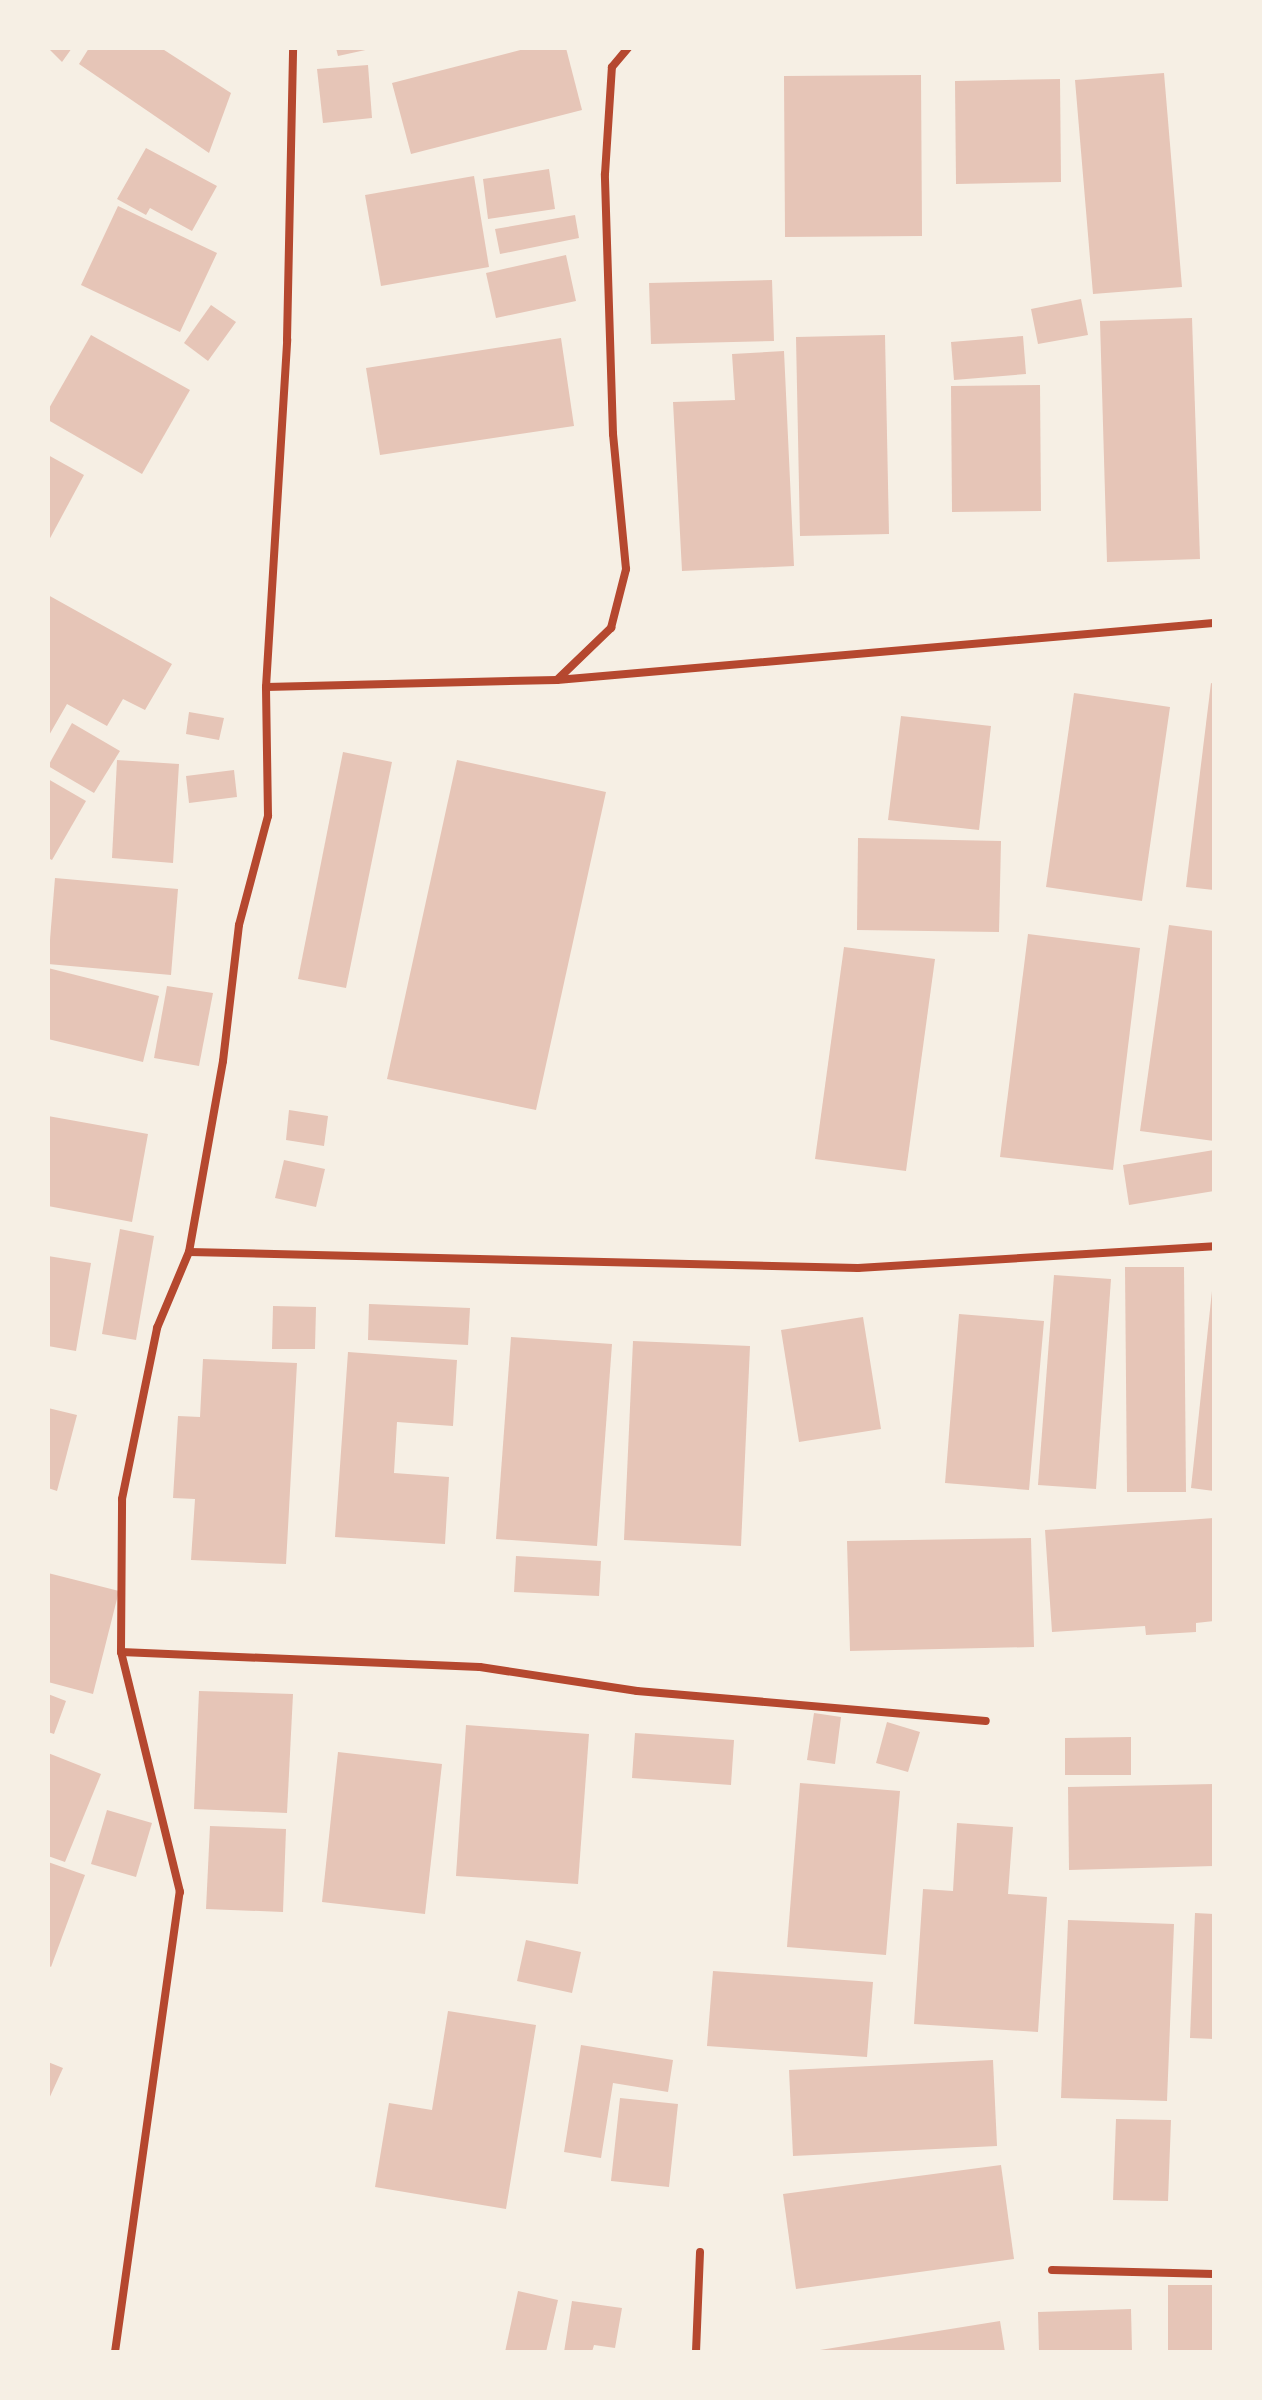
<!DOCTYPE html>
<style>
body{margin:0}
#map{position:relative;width:1262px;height:2400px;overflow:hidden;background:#f6efe4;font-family:Overpass,sans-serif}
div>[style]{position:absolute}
.building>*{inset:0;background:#e6c5b7}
.minor>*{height:8px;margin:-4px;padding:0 4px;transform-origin:4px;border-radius:4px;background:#b5482f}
span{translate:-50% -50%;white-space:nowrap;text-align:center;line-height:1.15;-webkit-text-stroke:6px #f6efe4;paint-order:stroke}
.frame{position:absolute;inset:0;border:50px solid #f6efe4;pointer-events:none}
</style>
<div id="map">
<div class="building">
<i style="clip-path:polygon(48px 48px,72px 48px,62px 62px)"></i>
<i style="clip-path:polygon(89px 48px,161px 48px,231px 93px,209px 153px,79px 64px)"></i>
<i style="clip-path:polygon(336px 48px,370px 48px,370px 49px,338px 56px)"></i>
<i style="clip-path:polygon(528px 48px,566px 48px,582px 110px,411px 154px,392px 83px)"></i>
<i style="clip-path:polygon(368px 65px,372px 118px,323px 123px,317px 69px)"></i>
<i style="clip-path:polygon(1164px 73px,1182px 287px,1093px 294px,1075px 80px)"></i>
<i style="clip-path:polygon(921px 75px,922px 236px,785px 237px,784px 76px)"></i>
<i style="clip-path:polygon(1060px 79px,1061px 182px,956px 184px,955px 81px)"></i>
<i style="clip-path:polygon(146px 148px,217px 186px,192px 231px,150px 208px,146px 215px,117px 199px)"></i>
<i style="clip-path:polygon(549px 169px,555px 209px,488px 219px,483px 179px)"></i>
<i style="clip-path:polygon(474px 176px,489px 267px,381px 286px,365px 195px)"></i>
<i style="clip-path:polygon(118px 206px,217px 253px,180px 332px,81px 285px)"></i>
<i style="clip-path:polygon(575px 215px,579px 238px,500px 254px,495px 229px)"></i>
<i style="clip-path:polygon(566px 255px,576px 301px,496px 318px,486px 273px)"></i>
<i style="clip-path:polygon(772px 280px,774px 341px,651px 344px,649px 283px)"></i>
<i style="clip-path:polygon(1081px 299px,1088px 335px,1038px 344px,1031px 309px)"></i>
<i style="clip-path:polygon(211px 305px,236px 322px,208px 361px,184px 343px)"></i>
<i style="clip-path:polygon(1192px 318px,1200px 559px,1107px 562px,1100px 321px)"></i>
<i style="clip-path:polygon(91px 335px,190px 390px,142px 474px,48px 420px,48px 410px)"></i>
<i style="clip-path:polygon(885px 335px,889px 534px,800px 536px,796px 337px)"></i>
<i style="clip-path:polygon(1023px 336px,1026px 374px,954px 380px,951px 342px)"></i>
<i style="clip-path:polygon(561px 338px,574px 426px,380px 455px,366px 368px)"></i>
<i style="clip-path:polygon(784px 351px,794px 566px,682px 571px,673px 402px,735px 400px,732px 354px)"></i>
<i style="clip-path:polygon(1040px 385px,1041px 511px,952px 512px,951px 386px)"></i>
<i style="clip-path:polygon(48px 455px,84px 475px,48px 542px)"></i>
<i style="clip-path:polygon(48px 595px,172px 664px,145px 710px,123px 699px,107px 726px,67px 704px,48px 737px)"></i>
<i style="clip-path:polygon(1211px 683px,1214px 684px,1214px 890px,1186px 887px)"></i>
<i style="clip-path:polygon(1074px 693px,1170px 707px,1142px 901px,1046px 887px)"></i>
<i style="clip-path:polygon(189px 712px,224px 718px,219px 740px,186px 734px)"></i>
<i style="clip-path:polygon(901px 716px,991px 726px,979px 830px,888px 820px)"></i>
<i style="clip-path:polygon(72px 723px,120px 751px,94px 793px,48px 766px)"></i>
<i style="clip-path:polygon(343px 752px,392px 762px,346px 988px,298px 979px)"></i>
<i style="clip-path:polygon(117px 760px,179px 764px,173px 863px,112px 858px)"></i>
<i style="clip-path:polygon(457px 760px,606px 792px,536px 1110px,387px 1079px)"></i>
<i style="clip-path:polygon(234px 770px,237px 797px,189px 803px,186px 776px)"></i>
<i style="clip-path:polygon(48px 779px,86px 801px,52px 860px,48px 858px)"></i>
<i style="clip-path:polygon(858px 838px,1001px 841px,999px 932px,857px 930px)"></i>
<i style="clip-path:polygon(55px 878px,178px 889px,171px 975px,48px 964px)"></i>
<i style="clip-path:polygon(1169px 925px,1214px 931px,1214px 1141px,1140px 1131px)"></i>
<i style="clip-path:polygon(1028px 934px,1140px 948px,1113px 1170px,1000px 1157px)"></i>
<i style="clip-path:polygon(844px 947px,935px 959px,906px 1171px,815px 1159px)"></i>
<i style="clip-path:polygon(48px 968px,159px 996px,143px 1062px,48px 1039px)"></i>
<i style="clip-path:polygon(167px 986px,213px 993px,199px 1066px,154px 1058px)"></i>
<i style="clip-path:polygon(289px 1110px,328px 1116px,324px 1146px,286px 1140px)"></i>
<i style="clip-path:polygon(48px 1116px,148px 1134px,132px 1222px,48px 1206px)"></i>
<i style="clip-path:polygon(1214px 1150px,1214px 1191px,1129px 1205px,1123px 1165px)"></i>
<i style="clip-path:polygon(284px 1160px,325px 1169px,316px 1207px,275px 1198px)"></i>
<i style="clip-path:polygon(120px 1229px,154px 1236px,136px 1340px,102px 1334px)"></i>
<i style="clip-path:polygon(48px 1256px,91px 1263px,76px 1351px,48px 1346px)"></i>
<i style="clip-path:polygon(1125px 1267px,1184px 1267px,1186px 1492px,1127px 1492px)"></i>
<i style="clip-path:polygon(1054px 1275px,1111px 1279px,1096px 1489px,1038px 1485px)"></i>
<i style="clip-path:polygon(1212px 1291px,1214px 1292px,1214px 1491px,1191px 1488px)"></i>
<i style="clip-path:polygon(369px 1304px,470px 1308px,468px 1345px,368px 1340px)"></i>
<i style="clip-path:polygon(273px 1306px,316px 1307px,315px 1349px,272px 1349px)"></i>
<i style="clip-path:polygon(959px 1314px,1044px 1321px,1029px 1490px,945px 1483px)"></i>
<i style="clip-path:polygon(863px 1317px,881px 1429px,799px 1442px,781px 1330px)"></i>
<i style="clip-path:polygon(511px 1337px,612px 1344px,597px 1546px,496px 1539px)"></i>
<i style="clip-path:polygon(633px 1341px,750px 1346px,741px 1546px,624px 1540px)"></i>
<i style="clip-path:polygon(348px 1352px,457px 1360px,453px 1426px,397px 1422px,394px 1473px,449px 1477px,445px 1544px,335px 1537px)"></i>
<i style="clip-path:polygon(203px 1359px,297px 1363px,286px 1564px,191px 1560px,195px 1499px,173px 1498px,178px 1416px,200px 1417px)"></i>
<i style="clip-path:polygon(48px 1408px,77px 1415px,57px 1491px,48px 1488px)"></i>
<i style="clip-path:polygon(1214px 1518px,1214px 1621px,1196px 1623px,1196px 1632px,1146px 1635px,1145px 1626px,1052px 1632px,1045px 1530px)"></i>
<i style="clip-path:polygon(1031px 1538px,1034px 1647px,850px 1651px,847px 1541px)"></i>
<i style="clip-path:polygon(516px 1556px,601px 1561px,599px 1596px,514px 1592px)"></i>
<i style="clip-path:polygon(48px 1573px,119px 1591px,93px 1694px,48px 1682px)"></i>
<i style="clip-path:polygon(199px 1691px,293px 1694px,287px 1813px,194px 1809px)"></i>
<i style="clip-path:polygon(48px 1694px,66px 1701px,54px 1734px,48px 1732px)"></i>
<i style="clip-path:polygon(814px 1713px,841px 1717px,835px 1764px,807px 1760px)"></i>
<i style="clip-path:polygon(887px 1722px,920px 1732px,908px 1772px,876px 1763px)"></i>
<i style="clip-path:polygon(466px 1725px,589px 1734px,578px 1884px,456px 1876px)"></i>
<i style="clip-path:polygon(635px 1733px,734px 1740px,731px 1785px,632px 1778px)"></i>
<i style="clip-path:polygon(1131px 1737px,1131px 1775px,1065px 1775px,1065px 1738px)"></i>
<i style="clip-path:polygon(338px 1752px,442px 1764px,425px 1914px,322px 1902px)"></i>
<i style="clip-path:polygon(48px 1753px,101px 1774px,65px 1862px,48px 1856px)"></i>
<i style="clip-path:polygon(800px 1783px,900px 1791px,886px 1955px,787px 1947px)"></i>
<i style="clip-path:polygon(1214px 1784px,1214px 1866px,1069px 1870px,1068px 1787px)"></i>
<i style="clip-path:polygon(107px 1810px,152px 1823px,136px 1877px,91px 1864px)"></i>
<i style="clip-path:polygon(957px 1823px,1013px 1827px,1008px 1894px,1047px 1897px,1038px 2032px,914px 2024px,923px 1889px,953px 1891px)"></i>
<i style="clip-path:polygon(210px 1826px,286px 1829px,283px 1912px,206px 1909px)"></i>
<i style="clip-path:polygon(48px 1862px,85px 1875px,51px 1967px,48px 1965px)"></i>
<i style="clip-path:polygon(1195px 1913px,1214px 1914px,1214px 2039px,1190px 2038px)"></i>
<i style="clip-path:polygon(1068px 1920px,1174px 1924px,1167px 2101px,1061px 2098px)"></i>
<i style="clip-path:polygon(526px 1940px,581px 1952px,572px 1993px,517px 1981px)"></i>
<i style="clip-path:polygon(713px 1971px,873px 1982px,867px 2057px,707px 2046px)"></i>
<i style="clip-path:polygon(448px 2011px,536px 2025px,506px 2209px,375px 2187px,389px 2103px,432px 2110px)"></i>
<i style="clip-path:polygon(581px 2045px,673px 2060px,668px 2092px,613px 2083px,601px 2158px,564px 2152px)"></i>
<i style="clip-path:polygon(993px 2060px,997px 2146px,793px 2156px,789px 2070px)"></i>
<i style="clip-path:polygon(48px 2062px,63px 2068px,48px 2101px)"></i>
<i style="clip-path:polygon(620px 2098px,678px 2104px,669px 2187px,611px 2181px)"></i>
<i style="clip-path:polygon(1116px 2119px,1171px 2120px,1168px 2201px,1113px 2200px)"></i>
<i style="clip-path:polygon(1001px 2165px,1014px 2259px,796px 2289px,783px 2194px)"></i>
<i style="clip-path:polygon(1168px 2285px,1214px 2285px,1214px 2352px,1168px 2352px)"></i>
<i style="clip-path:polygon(518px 2291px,558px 2300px,546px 2352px,505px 2352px)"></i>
<i style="clip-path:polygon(572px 2301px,622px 2308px,615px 2348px,594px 2345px,592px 2352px,564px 2352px)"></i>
<i style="clip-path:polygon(1131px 2309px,1132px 2352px,1039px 2352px,1038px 2312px)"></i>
<i style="clip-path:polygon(1000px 2321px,1005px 2352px,820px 2352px,820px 2350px)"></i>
</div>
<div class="minor">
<i style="left:558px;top:679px;width:74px;rotate:-43.9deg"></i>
<i style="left:611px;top:628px;width:61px;rotate:-75.7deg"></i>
<i style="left:626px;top:569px;width:136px;rotate:-95.5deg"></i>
<i style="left:613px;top:434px;width:260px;rotate:-91.8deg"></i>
<i style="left:605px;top:174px;width:107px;rotate:-86.3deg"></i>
<i style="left:612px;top:67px;width:25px;rotate:-50deg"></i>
<i style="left:266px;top:687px;width:291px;rotate:-1.4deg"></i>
<i style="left:557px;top:680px;width:659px;rotate:-4.96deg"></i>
<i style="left:189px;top:1252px;width:669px;rotate:1.37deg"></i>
<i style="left:858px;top:1268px;width:357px;rotate:-3.5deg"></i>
<i style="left:121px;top:1652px;width:359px;rotate:2.4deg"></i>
<i style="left:480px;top:1667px;width:159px;rotate:8.7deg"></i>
<i style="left:637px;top:1691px;width:350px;rotate:4.9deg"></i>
<i style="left:1052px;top:2270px;width:162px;rotate:1.4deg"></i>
<i style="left:115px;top:2352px;width:465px;rotate:-82deg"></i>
<i style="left:180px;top:1892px;width:247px;rotate:-103.8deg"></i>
<i style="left:121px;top:1652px;width:153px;rotate:-89.6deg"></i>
<i style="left:122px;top:1499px;width:175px;rotate:-78.4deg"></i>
<i style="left:157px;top:1328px;width:82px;rotate:-67.2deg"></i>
<i style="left:189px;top:1252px;width:194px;rotate:-79.9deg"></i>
<i style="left:223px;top:1061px;width:137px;rotate:-83.3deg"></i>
<i style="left:239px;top:925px;width:113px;rotate:-75.1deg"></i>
<i style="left:268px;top:816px;width:129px;rotate:-90.9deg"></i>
<i style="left:266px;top:687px;width:348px;rotate:-86.5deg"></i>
<i style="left:287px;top:340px;width:292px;rotate:-88.8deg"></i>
<i style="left:696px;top:2352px;width:100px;rotate:-87.7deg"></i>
</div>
<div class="frame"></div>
</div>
